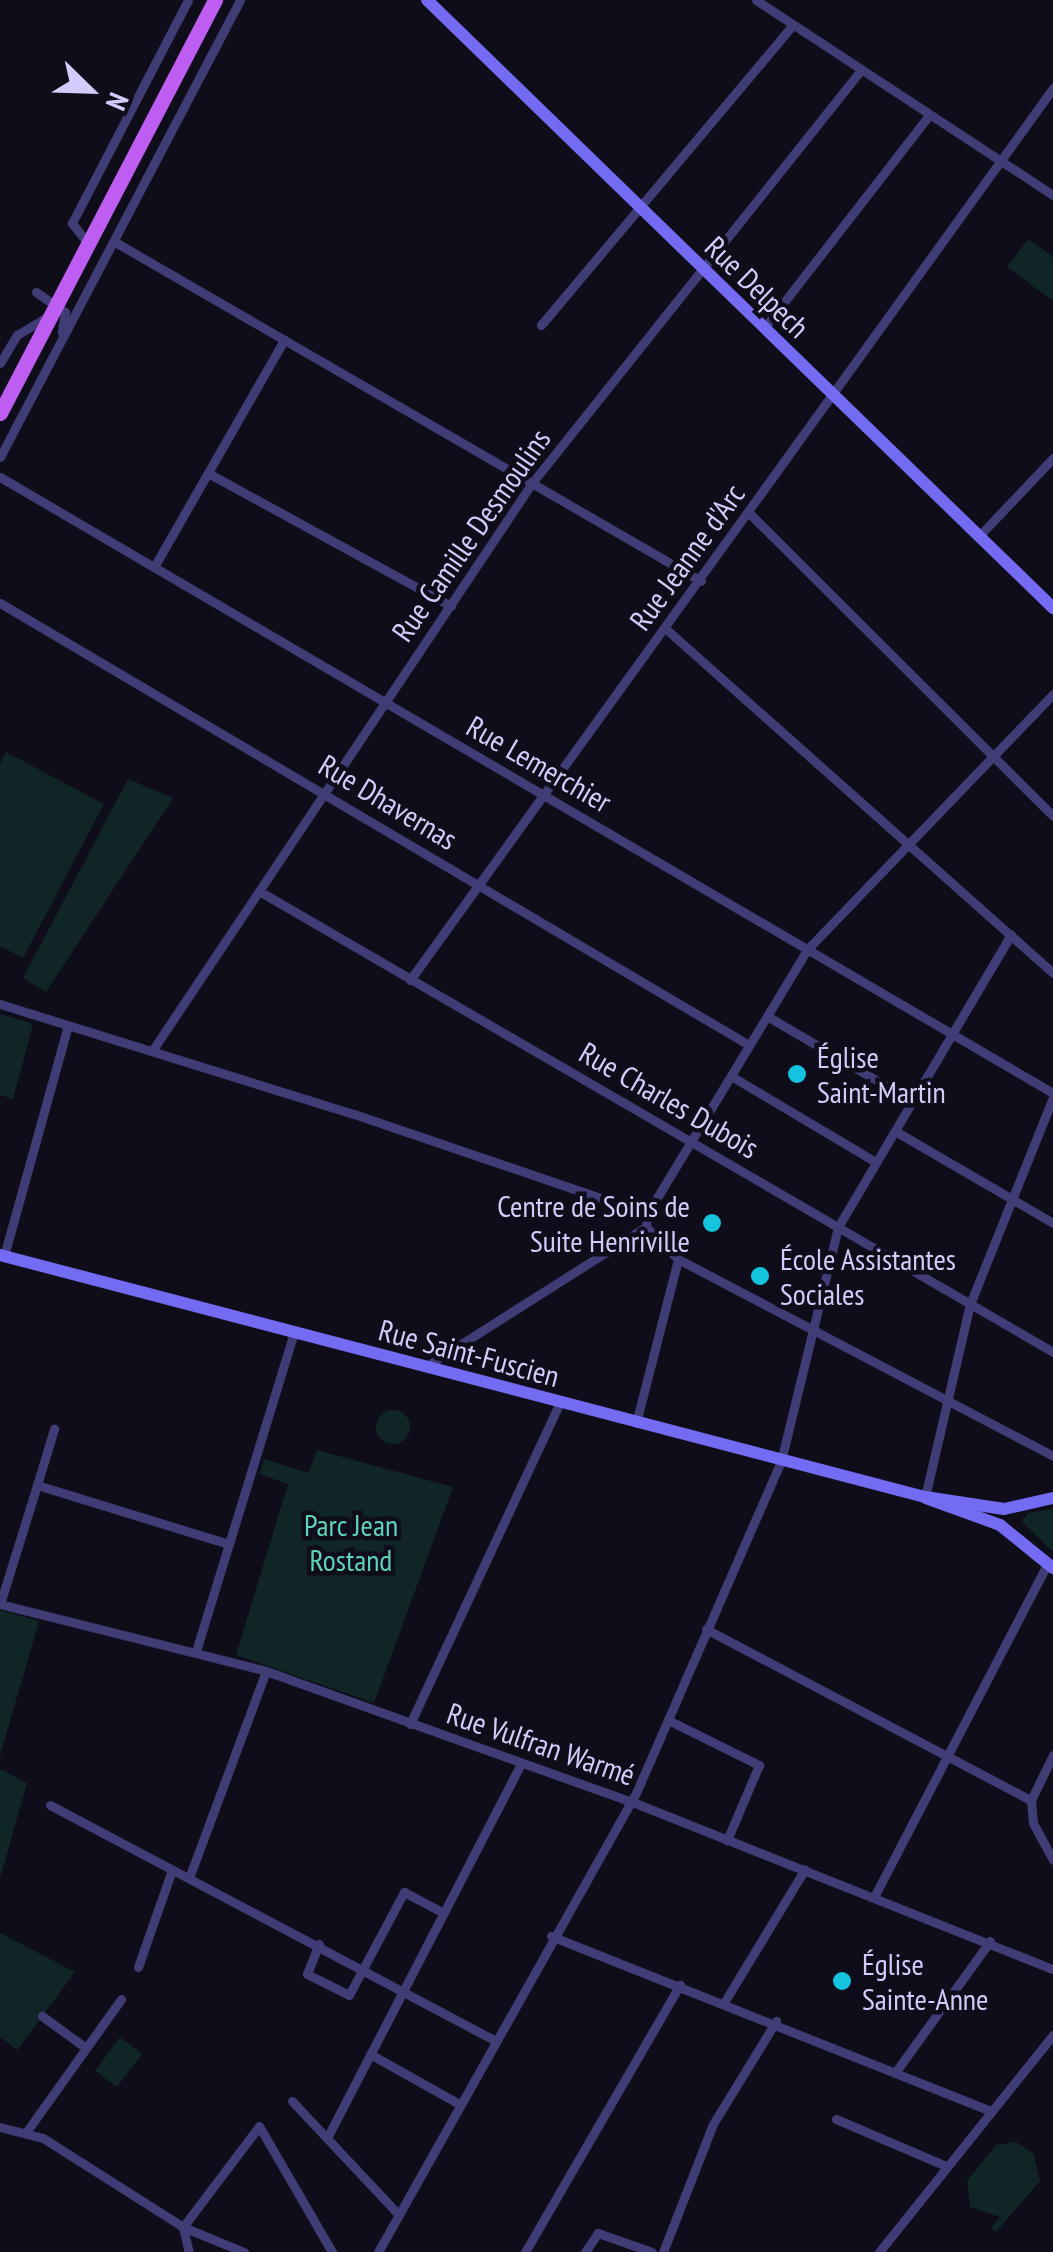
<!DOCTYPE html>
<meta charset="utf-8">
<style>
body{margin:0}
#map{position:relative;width:1053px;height:2252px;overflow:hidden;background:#100d1b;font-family:"PT Sans Narrow",sans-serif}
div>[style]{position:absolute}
.green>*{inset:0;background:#102525}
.round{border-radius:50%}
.street>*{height:9px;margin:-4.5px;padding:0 4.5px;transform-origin:4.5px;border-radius:4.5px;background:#403c76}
.secondary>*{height:12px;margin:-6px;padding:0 6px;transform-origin:6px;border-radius:6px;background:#736bf2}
.primary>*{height:15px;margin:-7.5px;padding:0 7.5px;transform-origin:7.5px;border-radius:7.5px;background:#be5df1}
.dots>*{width:28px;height:28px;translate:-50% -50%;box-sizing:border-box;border:5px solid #100d1b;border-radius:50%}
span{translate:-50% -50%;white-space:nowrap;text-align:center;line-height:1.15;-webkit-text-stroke:9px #100d1b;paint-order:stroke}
.street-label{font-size:30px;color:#d3ccfa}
.poi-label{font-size:30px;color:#d3ccfa}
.left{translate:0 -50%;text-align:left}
.right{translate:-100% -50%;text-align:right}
.park-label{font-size:30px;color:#5fd3ba}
.north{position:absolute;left:40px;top:40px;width:100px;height:100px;-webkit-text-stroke:8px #100d1b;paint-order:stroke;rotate:113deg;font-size:28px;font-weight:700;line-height:40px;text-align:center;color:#d3ccfa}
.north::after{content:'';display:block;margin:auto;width:35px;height:45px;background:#d3ccfa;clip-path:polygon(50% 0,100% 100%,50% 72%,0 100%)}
</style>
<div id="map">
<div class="green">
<i style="clip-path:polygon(1028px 239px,1053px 257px,1053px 301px,1007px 267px)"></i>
<i style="clip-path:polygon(6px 752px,104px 804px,23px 958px,0 946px,0 764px)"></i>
<i style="clip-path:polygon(128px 779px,173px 798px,46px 992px,23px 978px)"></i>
<i style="clip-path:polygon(0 1014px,33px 1024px,13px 1099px,0 1095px)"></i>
<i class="round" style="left:376px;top:1410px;width:34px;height:34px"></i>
<i style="clip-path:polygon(317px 1450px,453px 1487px,374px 1703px,236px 1655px,288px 1484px,260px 1474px,264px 1459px,309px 1473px)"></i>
<i style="clip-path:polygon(1053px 1509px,1053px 1552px,1022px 1522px,1028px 1513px)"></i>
<i style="clip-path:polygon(0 1610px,39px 1621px,0 1756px)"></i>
<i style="clip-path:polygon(0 1769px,27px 1783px,0 1878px)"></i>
<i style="clip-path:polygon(0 1933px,75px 1972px,17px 2050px,0 2037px)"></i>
<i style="clip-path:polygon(120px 2037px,142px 2054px,117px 2087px,95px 2071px)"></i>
<i style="clip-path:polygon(1016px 2142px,1033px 2153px,1040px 2181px,996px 2232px,991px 2228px,1000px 2217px,970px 2207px,967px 2181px,996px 2145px)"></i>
</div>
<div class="street">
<i style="left:756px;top:0;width:355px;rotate:33.3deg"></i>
<i style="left:115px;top:242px;width:677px;rotate:30.05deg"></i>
<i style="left:88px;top:243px;width:26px;rotate:-129deg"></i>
<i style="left:72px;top:223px;width:251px;rotate:-62.5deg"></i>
<i style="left:36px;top:292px;width:35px;rotate:35deg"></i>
<i style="left:65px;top:312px;width:20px;rotate:99deg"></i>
<i style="left:541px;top:325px;width:392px;rotate:-50deg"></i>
<i style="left:764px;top:328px;width:269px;rotate:-52.2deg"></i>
<i style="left:0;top:363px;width:33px;rotate:-59deg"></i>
<i style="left:17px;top:335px;width:33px;rotate:-31deg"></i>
<i style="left:0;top:457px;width:516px;rotate:-62.29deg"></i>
<i style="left:208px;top:473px;width:277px;rotate:28.7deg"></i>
<i style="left:0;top:477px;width:1220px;rotate:30.33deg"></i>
<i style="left:750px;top:514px;width:428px;rotate:44.9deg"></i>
<i style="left:979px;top:536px;width:108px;rotate:-46.5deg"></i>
<i style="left:154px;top:567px;width:262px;rotate:-60.2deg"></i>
<i style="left:0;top:603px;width:870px;rotate:30.55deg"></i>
<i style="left:666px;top:629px;width:518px;rotate:41.63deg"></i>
<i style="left:1053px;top:694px;width:355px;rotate:133.9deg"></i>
<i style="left:807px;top:950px;width:309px;rotate:121.2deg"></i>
<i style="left:647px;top:1214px;width:13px;rotate:94deg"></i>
<i style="left:646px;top:1227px;width:45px;rotate:45deg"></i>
<i style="left:678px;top:1259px;width:424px;rotate:27.7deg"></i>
<i style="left:259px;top:891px;width:918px;rotate:30.14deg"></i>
<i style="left:410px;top:980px;width:1100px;rotate:-54.21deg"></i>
<i style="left:0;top:1004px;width:371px;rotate:17.3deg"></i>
<i style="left:354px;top:1114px;width:310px;rotate:18.8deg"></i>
<i style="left:767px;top:1016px;width:168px;rotate:30.4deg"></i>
<i style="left:152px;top:1051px;width:683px;rotate:-56.22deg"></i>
<i style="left:532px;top:483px;width:528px;rotate:-51.46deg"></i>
<i style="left:731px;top:1076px;width:169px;rotate:30.7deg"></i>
<i style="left:895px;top:1131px;width:183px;rotate:30.2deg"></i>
<i style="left:4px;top:1256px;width:239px;rotate:-74.5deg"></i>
<i style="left:425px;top:1367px;width:262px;rotate:-32.4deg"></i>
<i style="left:636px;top:1423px;width:169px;rotate:-75.6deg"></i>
<i style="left:37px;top:1485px;width:59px;rotate:-73.1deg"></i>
<i style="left:925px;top:1497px;width:198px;rotate:-76.9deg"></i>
<i style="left:970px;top:1304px;width:222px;rotate:-68.1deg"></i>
<i style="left:0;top:1604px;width:274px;rotate:14.1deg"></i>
<i style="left:266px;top:1671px;width:397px;rotate:19.7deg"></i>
<i style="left:640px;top:1805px;width:444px;rotate:21.7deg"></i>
<i style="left:0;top:1604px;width:125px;rotate:-72.7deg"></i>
<i style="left:37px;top:1485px;width:201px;rotate:17.1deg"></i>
<i style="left:706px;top:1629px;width:367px;rotate:27.8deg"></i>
<i style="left:196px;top:1651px;width:334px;rotate:-72.9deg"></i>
<i style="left:668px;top:1720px;width:102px;rotate:26.3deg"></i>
<i style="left:759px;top:1765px;width:82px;rotate:113.1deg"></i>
<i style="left:410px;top:1724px;width:354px;rotate:-65deg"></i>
<i style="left:1053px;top:1755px;width:50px;rotate:116.1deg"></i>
<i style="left:1031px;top:1800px;width:23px;rotate:85deg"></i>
<i style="left:1033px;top:1823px;width:42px;rotate:61.6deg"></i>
<i style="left:50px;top:1805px;width:502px;rotate:27.89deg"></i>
<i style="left:189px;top:1878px;width:221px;rotate:-69.6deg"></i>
<i style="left:875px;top:1895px;width:373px;rotate:-62.5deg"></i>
<i style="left:551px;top:1936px;width:474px;rotate:21.7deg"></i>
<i style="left:319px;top:1944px;width:32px;rotate:112deg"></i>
<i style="left:307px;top:1974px;width:47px;rotate:26.6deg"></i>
<i style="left:349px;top:1995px;width:117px;rotate:-61.9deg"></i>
<i style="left:404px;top:1892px;width:45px;rotate:27.7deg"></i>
<i style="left:138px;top:1967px;width:103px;rotate:-70.7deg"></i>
<i style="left:725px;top:2001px;width:154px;rotate:-58.8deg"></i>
<i style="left:42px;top:2016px;width:54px;rotate:36deg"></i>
<i style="left:370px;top:2054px;width:102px;rotate:29.3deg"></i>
<i style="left:897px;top:2070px;width:159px;rotate:-54.2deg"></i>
<i style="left:292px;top:2101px;width:156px;rotate:46.8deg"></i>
<i style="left:836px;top:2119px;width:120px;rotate:23.1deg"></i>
<i style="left:0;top:2127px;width:44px;rotate:14.3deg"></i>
<i style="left:43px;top:2138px;width:166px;rotate:32.4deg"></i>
<i style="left:183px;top:2227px;width:66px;rotate:22.3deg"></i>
<i style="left:27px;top:2131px;width:162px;rotate:-54.5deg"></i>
<i style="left:327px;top:2138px;width:421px;rotate:-62.6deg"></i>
<i style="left:183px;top:2227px;width:126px;rotate:-53deg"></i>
<i style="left:259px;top:2126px;width:146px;rotate:59.9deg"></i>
<i style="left:183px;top:2227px;width:26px;rotate:77deg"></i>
<i style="left:378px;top:2252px;width:527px;rotate:-60.66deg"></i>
<i style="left:636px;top:1793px;width:362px;rotate:-66.4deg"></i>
<i style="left:781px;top:1461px;width:241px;rotate:-76.3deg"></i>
<i style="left:838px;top:1227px;width:340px;rotate:-59.4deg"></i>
<i style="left:525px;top:2252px;width:309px;rotate:-59.9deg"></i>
<i style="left:585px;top:2252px;width:23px;rotate:-56deg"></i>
<i style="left:598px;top:2233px;width:57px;rotate:19.4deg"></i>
<i style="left:663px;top:2252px;width:137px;rotate:-68.7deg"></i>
<i style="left:713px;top:2124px;width:121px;rotate:-58.5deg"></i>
<i style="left:879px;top:2252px;width:278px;rotate:-51.3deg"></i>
</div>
<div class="secondary">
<i style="left:427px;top:0;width:873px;rotate:44.16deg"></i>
<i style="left:0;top:1255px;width:956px;rotate:14.66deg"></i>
<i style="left:925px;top:1497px;width:80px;rotate:8.6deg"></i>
<i style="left:1004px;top:1509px;width:50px;rotate:-12.7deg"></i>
<i style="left:926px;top:1498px;width:79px;rotate:20deg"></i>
<i style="left:1000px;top:1525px;width:68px;rotate:39.1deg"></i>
</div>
<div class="primary">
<i style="left:0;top:413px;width:466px;rotate:-62.5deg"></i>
</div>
<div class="dots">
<i style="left:797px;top:1074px;background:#14c3de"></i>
<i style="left:712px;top:1223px;background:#14c3de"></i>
<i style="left:760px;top:1276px;background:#14c3de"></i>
<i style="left:842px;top:1981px;background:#14c3de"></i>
</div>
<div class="street-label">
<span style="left:757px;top:287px;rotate:44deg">Rue Delpech</span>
<span style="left:471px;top:535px;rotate:-55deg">Rue Camille Desmoulins</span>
<span style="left:687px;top:557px;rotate:-54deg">Rue Jeanne d'Arc</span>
<span style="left:539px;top:764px;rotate:30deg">Rue Lemerchier</span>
<span style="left:388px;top:802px;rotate:31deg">Rue Dhavernas</span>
<span style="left:669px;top:1100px;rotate:30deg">Rue Charles Dubois</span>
<span style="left:469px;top:1353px;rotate:15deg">Rue Saint-Fuscien</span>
<span style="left:541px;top:1744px;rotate:19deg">Rue Vulfran Warmé</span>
</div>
<div class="poi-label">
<span class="left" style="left:817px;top:1074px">Église<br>Saint-Martin</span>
<span class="right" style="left:690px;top:1223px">Centre de Soins de<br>Suite Henriville</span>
<span class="left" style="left:780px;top:1276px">École Assistantes<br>Sociales</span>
<span class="left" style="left:862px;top:1981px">Église<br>Sainte-Anne</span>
</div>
<div class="park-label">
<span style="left:351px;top:1542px">Parc Jean<br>Rostand</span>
</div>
<div class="north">N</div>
</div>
